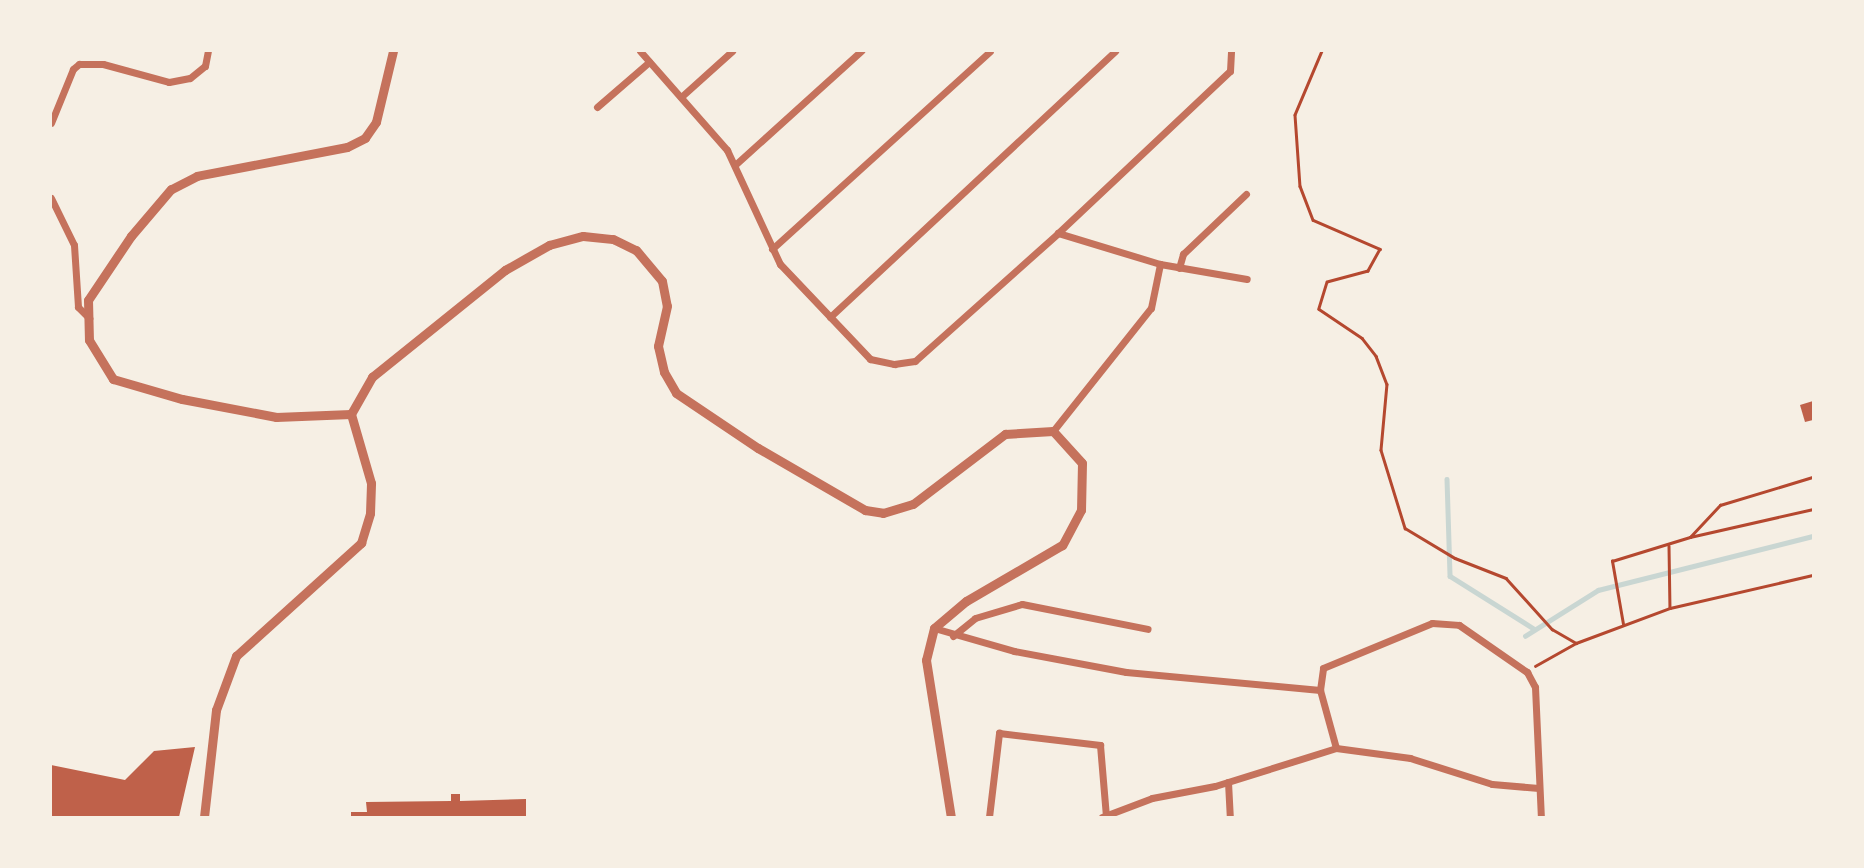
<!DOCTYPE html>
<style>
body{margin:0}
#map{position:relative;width:1864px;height:868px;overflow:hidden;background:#f6efe4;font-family:Jost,sans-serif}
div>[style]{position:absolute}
.stream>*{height:4.5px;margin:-2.25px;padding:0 2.25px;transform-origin:2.25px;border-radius:2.25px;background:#c9d6d2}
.building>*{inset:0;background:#bf614a}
.path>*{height:2.5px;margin:-1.25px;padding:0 1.25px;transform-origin:1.25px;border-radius:1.25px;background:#b5482f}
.minor>*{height:7px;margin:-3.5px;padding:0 3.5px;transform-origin:3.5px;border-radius:3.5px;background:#c5725c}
.tertiary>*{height:9px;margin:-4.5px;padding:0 4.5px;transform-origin:4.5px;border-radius:4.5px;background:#c5725c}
span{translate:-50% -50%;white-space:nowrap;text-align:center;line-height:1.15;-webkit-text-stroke:7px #f6efe4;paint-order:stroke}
.frame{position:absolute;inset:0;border:52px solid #f6efe4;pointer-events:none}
</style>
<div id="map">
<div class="stream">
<i style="left:1447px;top:479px;width:97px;rotate:88.2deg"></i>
<i style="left:1450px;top:576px;width:98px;rotate:32.1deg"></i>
<i style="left:1525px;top:636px;width:86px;rotate:-32.2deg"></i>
<i style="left:1598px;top:590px;width:222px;rotate:-14.1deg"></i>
</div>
<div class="building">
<i style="clip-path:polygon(1813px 401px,1813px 420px,1805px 422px,1800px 405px)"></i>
<i style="clip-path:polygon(195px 747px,179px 817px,51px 817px,51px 765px,125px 780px,154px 751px)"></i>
<i style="clip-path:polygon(451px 794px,460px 794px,460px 801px,526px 799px,526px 817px,351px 817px,351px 812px,367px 812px,366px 802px,451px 801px)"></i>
</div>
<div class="path">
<i style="left:1322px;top:51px;width:69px;rotate:112.9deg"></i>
<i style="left:1295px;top:115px;width:71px;rotate:86deg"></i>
<i style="left:1300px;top:186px;width:36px;rotate:69deg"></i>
<i style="left:1313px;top:220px;width:73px;rotate:23.4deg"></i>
<i style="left:1380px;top:249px;width:25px;rotate:119deg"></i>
<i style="left:1368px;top:271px;width:42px;rotate:165deg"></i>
<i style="left:1327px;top:282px;width:28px;rotate:107deg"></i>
<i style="left:1319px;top:309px;width:52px;rotate:34deg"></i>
<i style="left:1362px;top:338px;width:23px;rotate:52deg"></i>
<i style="left:1376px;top:356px;width:30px;rotate:69deg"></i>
<i style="left:1387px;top:384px;width:66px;rotate:95.2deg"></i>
<i style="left:1381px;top:450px;width:82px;rotate:72.9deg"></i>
<i style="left:1405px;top:528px;width:58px;rotate:31deg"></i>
<i style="left:1455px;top:558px;width:55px;rotate:21.4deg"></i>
<i style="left:1506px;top:578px;width:69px;rotate:48deg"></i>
<i style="left:1552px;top:629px;width:28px;rotate:30deg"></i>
<i style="left:1690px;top:537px;width:44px;rotate:-46.8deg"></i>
<i style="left:1720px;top:505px;width:97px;rotate:-16.8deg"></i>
<i style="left:1669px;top:546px;width:62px;rotate:89.1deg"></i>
<i style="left:1623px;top:624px;width:64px;rotate:-99.9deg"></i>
<i style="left:1612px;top:561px;width:82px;rotate:-17.1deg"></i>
<i style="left:1690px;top:537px;width:126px;rotate:-12.8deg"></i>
<i style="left:1535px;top:666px;width:47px;rotate:-29.3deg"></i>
<i style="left:1576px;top:643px;width:100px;rotate:-20.4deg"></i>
<i style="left:1670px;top:608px;width:147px;rotate:-13deg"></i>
</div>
<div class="minor">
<i style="left:640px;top:51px;width:132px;rotate:48.7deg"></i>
<i style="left:727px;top:150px;width:126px;rotate:65.1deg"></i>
<i style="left:780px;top:264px;width:131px;rotate:46.5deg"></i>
<i style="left:870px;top:359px;width:25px;rotate:12deg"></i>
<i style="left:894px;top:364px;width:21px;rotate:-8deg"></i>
<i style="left:915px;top:361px;width:192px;rotate:-41.8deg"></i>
<i style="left:681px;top:97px;width:69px;rotate:-42deg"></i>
<i style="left:597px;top:107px;width:69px;rotate:-40.9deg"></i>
<i style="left:51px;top:123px;width:58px;rotate:-67.8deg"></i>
<i style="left:73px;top:69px;width:8px;rotate:-40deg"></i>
<i style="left:79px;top:64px;width:24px"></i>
<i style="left:103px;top:64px;width:68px;rotate:15.3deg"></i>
<i style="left:169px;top:82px;width:21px;rotate:-11deg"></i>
<i style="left:190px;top:78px;width:19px;rotate:-39deg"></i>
<i style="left:205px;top:66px;width:15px;rotate:-79deg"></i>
<i style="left:736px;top:164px;width:169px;rotate:-42.1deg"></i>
<i style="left:51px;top:198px;width:52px;rotate:63.9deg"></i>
<i style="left:74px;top:245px;width:62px;rotate:86.3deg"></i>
<i style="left:78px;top:307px;width:16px;rotate:45deg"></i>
<i style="left:772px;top:249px;width:294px;rotate:-42.2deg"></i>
<i style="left:1160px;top:264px;width:88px;rotate:9.8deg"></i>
<i style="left:1179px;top:268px;width:15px;rotate:-74deg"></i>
<i style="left:1183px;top:254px;width:87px;rotate:-43.6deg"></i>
<i style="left:830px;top:317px;width:390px;rotate:-43deg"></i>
<i style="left:1053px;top:431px;width:157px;rotate:-51.5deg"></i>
<i style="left:1151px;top:308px;width:45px;rotate:-78.4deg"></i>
<i style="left:1160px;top:264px;width:107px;rotate:-163.1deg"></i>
<i style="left:1058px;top:233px;width:236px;rotate:-43.3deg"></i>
<i style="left:1230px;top:71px;width:20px;rotate:-87deg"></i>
<i style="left:934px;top:628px;width:83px;rotate:16deg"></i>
<i style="left:1014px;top:651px;width:114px;rotate:10.6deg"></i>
<i style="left:1126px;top:672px;width:195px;rotate:5.3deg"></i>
<i style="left:953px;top:636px;width:28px;rotate:-39deg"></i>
<i style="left:975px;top:618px;width:49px;rotate:-16.6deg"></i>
<i style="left:1022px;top:604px;width:128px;rotate:11.2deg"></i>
<i style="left:1336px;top:748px;width:60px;rotate:-105.4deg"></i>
<i style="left:1320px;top:690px;width:22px;rotate:-82deg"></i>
<i style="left:1323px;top:668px;width:118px;rotate:-22.4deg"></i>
<i style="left:1432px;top:623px;width:27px;rotate:4deg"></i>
<i style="left:1459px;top:625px;width:83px;rotate:34.7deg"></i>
<i style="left:1527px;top:672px;width:17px;rotate:62deg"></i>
<i style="left:1535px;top:687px;width:130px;rotate:87.4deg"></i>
<i style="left:1228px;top:782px;width:35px;rotate:87deg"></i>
<i style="left:989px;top:817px;width:85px;rotate:-83.2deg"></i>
<i style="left:999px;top:733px;width:102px;rotate:6.8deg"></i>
<i style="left:1100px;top:745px;width:72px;rotate:85.2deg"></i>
<i style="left:1102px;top:817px;width:53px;rotate:-20.8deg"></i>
<i style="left:1152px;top:798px;width:64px;rotate:-10.8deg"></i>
<i style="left:1215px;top:786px;width:127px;rotate:-17.4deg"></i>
<i style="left:1336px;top:748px;width:75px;rotate:7.7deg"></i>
<i style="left:1410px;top:758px;width:86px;rotate:17.6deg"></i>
<i style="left:1492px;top:784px;width:47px;rotate:4.9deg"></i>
</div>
<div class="tertiary">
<i style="left:393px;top:51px;width:73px;rotate:103.5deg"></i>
<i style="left:376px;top:122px;width:19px;rotate:125deg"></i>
<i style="left:365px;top:138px;width:20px;rotate:153deg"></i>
<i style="left:347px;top:147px;width:153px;rotate:169.1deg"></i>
<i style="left:197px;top:176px;width:29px;rotate:153deg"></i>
<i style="left:171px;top:189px;width:62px;rotate:130.4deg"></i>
<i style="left:131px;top:236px;width:77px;rotate:123.9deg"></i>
<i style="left:88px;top:300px;width:40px;rotate:88.6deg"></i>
<i style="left:89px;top:340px;width:46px;rotate:58.4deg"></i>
<i style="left:113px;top:379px;width:72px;rotate:16.2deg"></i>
<i style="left:182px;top:399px;width:96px;rotate:10.8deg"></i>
<i style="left:276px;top:417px;width:75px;rotate:-2.3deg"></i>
<i style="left:351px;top:414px;width:43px;rotate:-60.4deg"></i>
<i style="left:372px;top:377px;width:171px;rotate:-38.8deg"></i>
<i style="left:505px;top:270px;width:51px;rotate:-29.6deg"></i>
<i style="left:549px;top:245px;width:35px;rotate:-15deg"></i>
<i style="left:583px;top:236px;width:30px;rotate:6deg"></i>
<i style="left:613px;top:239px;width:25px;rotate:26deg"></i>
<i style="left:636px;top:250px;width:40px;rotate:50deg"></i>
<i style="left:662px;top:281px;width:25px;rotate:79deg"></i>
<i style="left:667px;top:306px;width:41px;rotate:102.7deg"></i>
<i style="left:658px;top:346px;width:27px;rotate:77deg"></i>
<i style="left:664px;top:372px;width:24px;rotate:60deg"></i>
<i style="left:676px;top:393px;width:99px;rotate:33.9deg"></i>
<i style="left:758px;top:448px;width:124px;rotate:30.1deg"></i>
<i style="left:865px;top:510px;width:18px;rotate:9deg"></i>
<i style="left:883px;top:513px;width:31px;rotate:-17deg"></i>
<i style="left:913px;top:504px;width:116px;rotate:-37.3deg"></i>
<i style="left:1005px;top:434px;width:48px;rotate:-3.6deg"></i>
<i style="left:1053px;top:431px;width:43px;rotate:47.8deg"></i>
<i style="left:1082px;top:463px;width:47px;rotate:91.2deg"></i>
<i style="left:1081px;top:510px;width:40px;rotate:118deg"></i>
<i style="left:1062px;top:545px;width:111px;rotate:149.7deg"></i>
<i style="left:966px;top:601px;width:42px;rotate:139.8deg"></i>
<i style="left:934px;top:628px;width:33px;rotate:104deg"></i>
<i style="left:926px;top:660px;width:159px;rotate:81deg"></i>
<i style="left:204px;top:817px;width:108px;rotate:-83.6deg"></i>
<i style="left:216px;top:710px;width:58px;rotate:-69.7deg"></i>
<i style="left:236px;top:656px;width:169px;rotate:-42.1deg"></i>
<i style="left:361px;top:543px;width:31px;rotate:-73deg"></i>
<i style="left:370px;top:513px;width:30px;rotate:-88deg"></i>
<i style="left:371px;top:483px;width:72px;rotate:-106.2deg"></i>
</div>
<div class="frame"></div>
</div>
